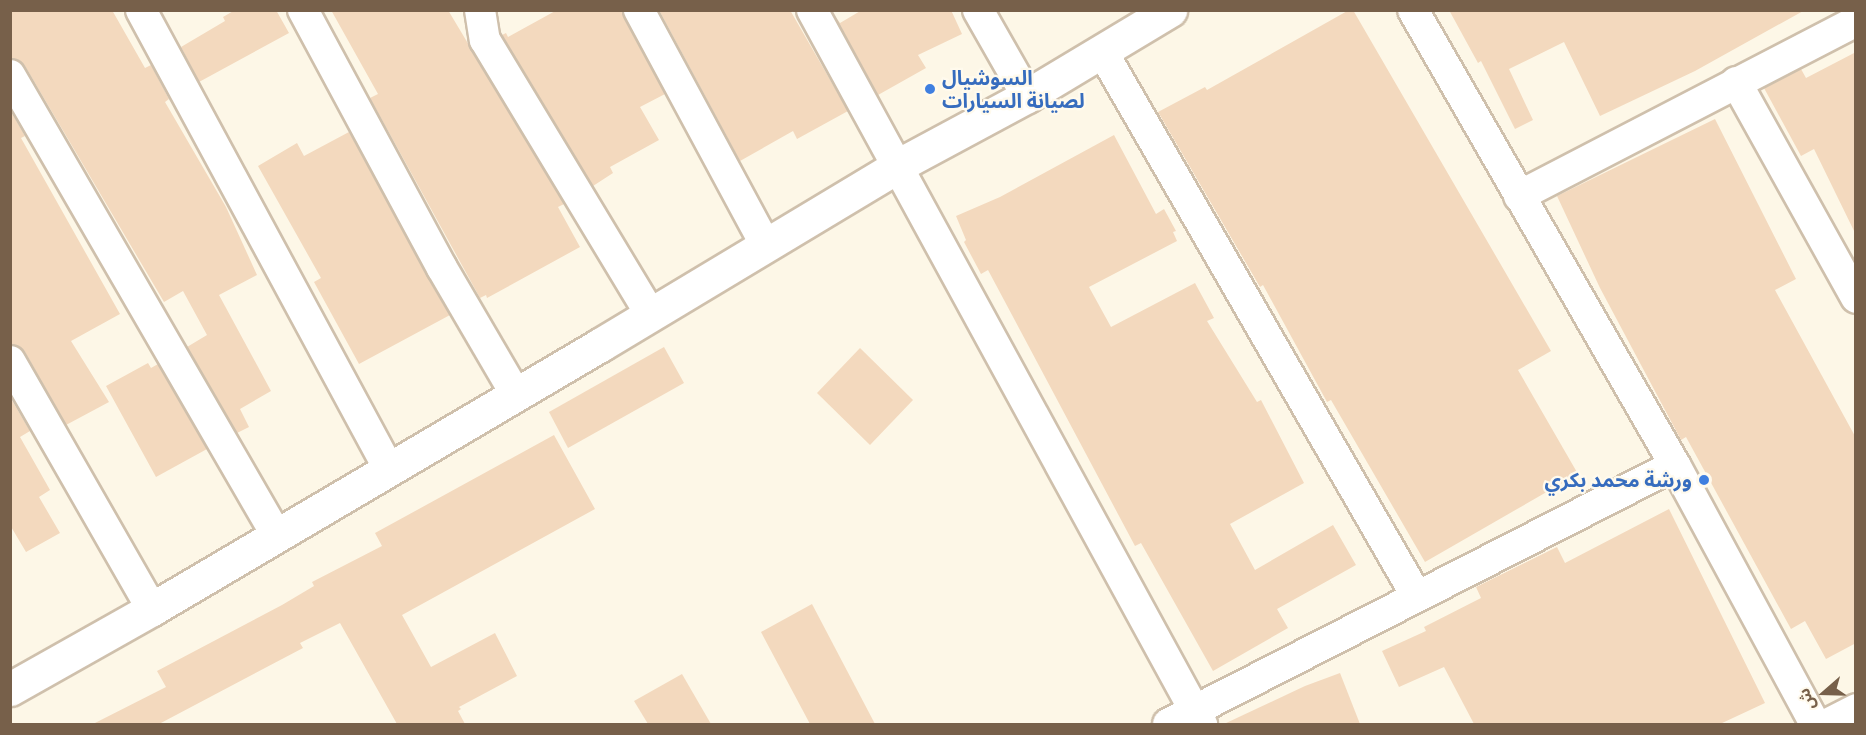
<!DOCTYPE html>
<meta charset="utf-8">
<style>
body{margin:0}
#map{position:relative;width:1866px;height:735px;overflow:hidden;background:#fdf7e7;font-family:"DM Sans","Noto Sans Arabic",sans-serif}
div>[style]{position:absolute}
.building>*{inset:0;background:#f3d9be}
.roads{filter:drop-shadow(2px 0 #cfc0ac) drop-shadow(-2px 0 #cfc0ac) drop-shadow(0 2px #cfc0ac) drop-shadow(0 -2px #cfc0ac)}
.minor>*{height:30px;margin:-15px;padding:0 15px;transform-origin:15px;border-radius:15px;background:#fff}
.tertiary>*{height:33px;margin:-16.5px;padding:0 16.5px;transform-origin:16.5px;border-radius:16.5px;background:#fff}
.dots>*{width:16px;height:16px;translate:-50% -50%;box-sizing:border-box;border:3px solid #fffaed;border-radius:50%}
span{translate:-50% -50%;white-space:nowrap;text-align:center;line-height:1.15;-webkit-text-stroke:4.5px #fffaed;paint-order:stroke}
.shop-label{font-size:20px;color:#366cbe;font-weight:700}
.left{translate:0 -50%;text-align:left}
.right{translate:-100% -50%;text-align:right}
.frame{position:absolute;inset:0;border:12px solid #77604a;pointer-events:none}
.north{position:absolute;left:1794px;top:663px;width:60px;height:60px;-webkit-text-stroke:4px #fffaed;paint-order:stroke;rotate:250deg;font-size:16px;font-weight:700;line-height:24px;text-align:center;color:#77604a}
.north::after{content:'';display:block;margin:auto;width:21px;height:27px;background:#77604a;clip-path:polygon(50% 0,100% 100%,50% 72%,0 100%)}
</style>
<div id="map">
<div class="building">
<i style="clip-path:polygon(10px 10px,112px 10px,145px 68px,151px 65px,169px 99px,165px 102px,226px 207px,257px 275px,219px 295px,271px 391px,240px 409px,249px 427px,237px 433px,187px 347px,207px 335px,183px 291px,164px 302px,25px 66px,19px 60px,10px 58px)"></i>
<i style="clip-path:polygon(235px 10px,276px 10px,289px 33px,199px 82px,181px 47px,225px 21px,223px 17px)"></i>
<i style="clip-path:polygon(331px 10px,448px 10px,564px 204px,558px 207px,580px 247px,487px 298px,486px 295px,480px 298px,370px 98px,378px 94px)"></i>
<i style="clip-path:polygon(557px 10px,622px 10px,665px 94px,640px 107px,659px 140px,610px 167px,613px 173px,593px 186px,502px 35px,506px 33px,508px 37px)"></i>
<i style="clip-path:polygon(659px 10px,790px 10px,848px 111px,797px 139px,793px 131px,740px 161px)"></i>
<i style="clip-path:polygon(862px 10px,951px 10px,962px 34px,918px 55px,926px 68px,878px 95px,834px 15px,840px 23px)"></i>
<i style="clip-path:polygon(1349px 10px,1353px 10px,1551px 351px,1518px 370px,1578px 474px,1425px 562px,1331px 400px,1327px 402px,1263px 285px,1260px 287px,1158px 112px,1205px 87px,1207px 90px)"></i>
<i style="clip-path:polygon(1449px 10px,1805px 10px,1695px 71px,1600px 116px,1564px 42px,1509px 69px,1533px 120px,1515px 129px,1481px 61px,1478px 63px)"></i>
<i style="clip-path:polygon(1856px 52px,1856px 235px,1814px 149px,1801px 156px,1764px 88px,1801px 69px,1806px 78px)"></i>
<i style="clip-path:polygon(10px 110px,25px 136px,21px 138px,120px 314px,71px 341px,109px 402px,66px 425px,25px 352px,19px 346px,10px 344px)"></i>
<i style="clip-path:polygon(1715px 119px,1796px 279px,1775px 290px,1856px 438px,1856px 643px,1826px 659px,1805px 621px,1791px 629px,1686px 437px,1681px 440px,1600px 288px,1557px 196px)"></i>
<i style="clip-path:polygon(349px 132px,450px 315px,359px 364px,314px 282px,321px 278px,258px 166px,297px 143px,304px 156px)"></i>
<i style="clip-path:polygon(1114px 135px,1156px 214px,1164px 209px,1176px 231px,1173px 232px,1177px 241px,1089px 287px,1111px 327px,1195px 283px,1214px 318px,1207px 321px,1257px 402px,1261px 400px,1304px 483px,1230px 524px,1255px 570px,1333px 525px,1356px 565px,1277px 609px,1288px 628px,1213px 671px,1141px 543px,1135px 546px,988px 270px,981px 274px,964px 242px,966px 240px,956px 216px,1000px 197px)"></i>
<i style="clip-path:polygon(664px 347px,684px 383px,568px 448px,549px 412px)"></i>
<i style="clip-path:polygon(860px 348px,913px 400px,870px 445px,817px 393px)"></i>
<i style="clip-path:polygon(148px 363px,151px 368px,158px 364px,207px 449px,156px 477px,106px 386px)"></i>
<i style="clip-path:polygon(10px 397px,30px 431px,20px 437px,50px 490px,39px 497px,60px 533px,26px 552px,10px 525px)"></i>
<i style="clip-path:polygon(554px 435px,595px 509px,402px 615px,431px 667px,495px 633px,517px 676px,459px 707px,461px 709px,458px 711px,465px 724px,397px 724px,340px 623px,300px 643px,303px 648px,159px 724px,93px 724px,166px 687px,157px 671px,282px 605px,314px 586px,312px 582px,382px 546px,375px 533px)"></i>
<i style="clip-path:polygon(1669px 509px,1765px 703px,1720px 724px,1474px 724px,1444px 667px,1399px 687px,1382px 651px,1426px 631px,1424px 627px,1481px 598px,1476px 587px,1557px 547px,1565px 563px)"></i>
<i style="clip-path:polygon(812px 604px,875px 724px,810px 724px,761px 632px)"></i>
<i style="clip-path:polygon(1340px 673px,1360px 724px,1224px 724px,1305px 686px)"></i>
<i style="clip-path:polygon(682px 674px,711px 724px,648px 724px,634px 701px)"></i>
</div>
<div class="roads">
<div class="minor">
<i style="left:141px;top:10px;width:522px;rotate:61.62deg"></i>
<i style="left:303px;top:10px;width:293px;rotate:61.7deg"></i>
<i style="left:442px;top:268px;width:145px;rotate:59.7deg"></i>
<i style="left:480px;top:10px;width:30px;rotate:81deg"></i>
<i style="left:485px;top:40px;width:321px;rotate:58.9deg"></i>
<i style="left:639px;top:10px;width:268px;rotate:61.7deg"></i>
<i style="left:812px;top:10px;width:814px;rotate:61.36deg"></i>
<i style="left:978px;top:10px;width:99px;rotate:60.3deg"></i>
<i style="left:1413px;top:10px;width:525px;rotate:60.07deg"></i>
<i style="left:1675px;top:465px;width:294px;rotate:61.6deg"></i>
<i style="left:1102px;top:51px;width:628px;rotate:60.01deg"></i>
<i style="left:10px;top:75px;width:533px;rotate:59.92deg"></i>
<i style="left:1736px;top:82px;width:247px;rotate:60.9deg"></i>
<i style="left:1519px;top:196px;width:380px;rotate:-27.4deg"></i>
<i style="left:10px;top:361px;width:286px;rotate:60.2deg"></i>
<i style="left:1168px;top:724px;width:569px;rotate:-27.06deg"></i>
<i style="left:1827px;top:724px;width:33px;rotate:-27deg"></i>
</div>
<div class="tertiary">
<i style="left:10px;top:689px;width:163px;rotate:-29.4deg"></i>
<i style="left:152px;top:609px;width:520px;rotate:-30.51deg"></i>
<i style="left:600px;top:345px;width:349px;rotate:-31deg"></i>
<i style="left:899px;top:165px;width:145px;rotate:-28.3deg"></i>
<i style="left:1027px;top:96px;width:167px;rotate:-31deg"></i>
</div>
</div>
<div class="dots">
<i style="left:930px;top:89px;background:#3f7fe0"></i>
<i style="left:1704px;top:480px;background:#3f7fe0"></i>
</div>
<div class="shop-label">
<span class="left" style="left:942px;top:90px">السوشيال<br>لصيانة السيارات</span>
<span class="right" style="left:1692px;top:480px">ورشة محمد بكري</span>
</div>
<div class="frame"></div>
<div class="north">ش</div>
</div>
